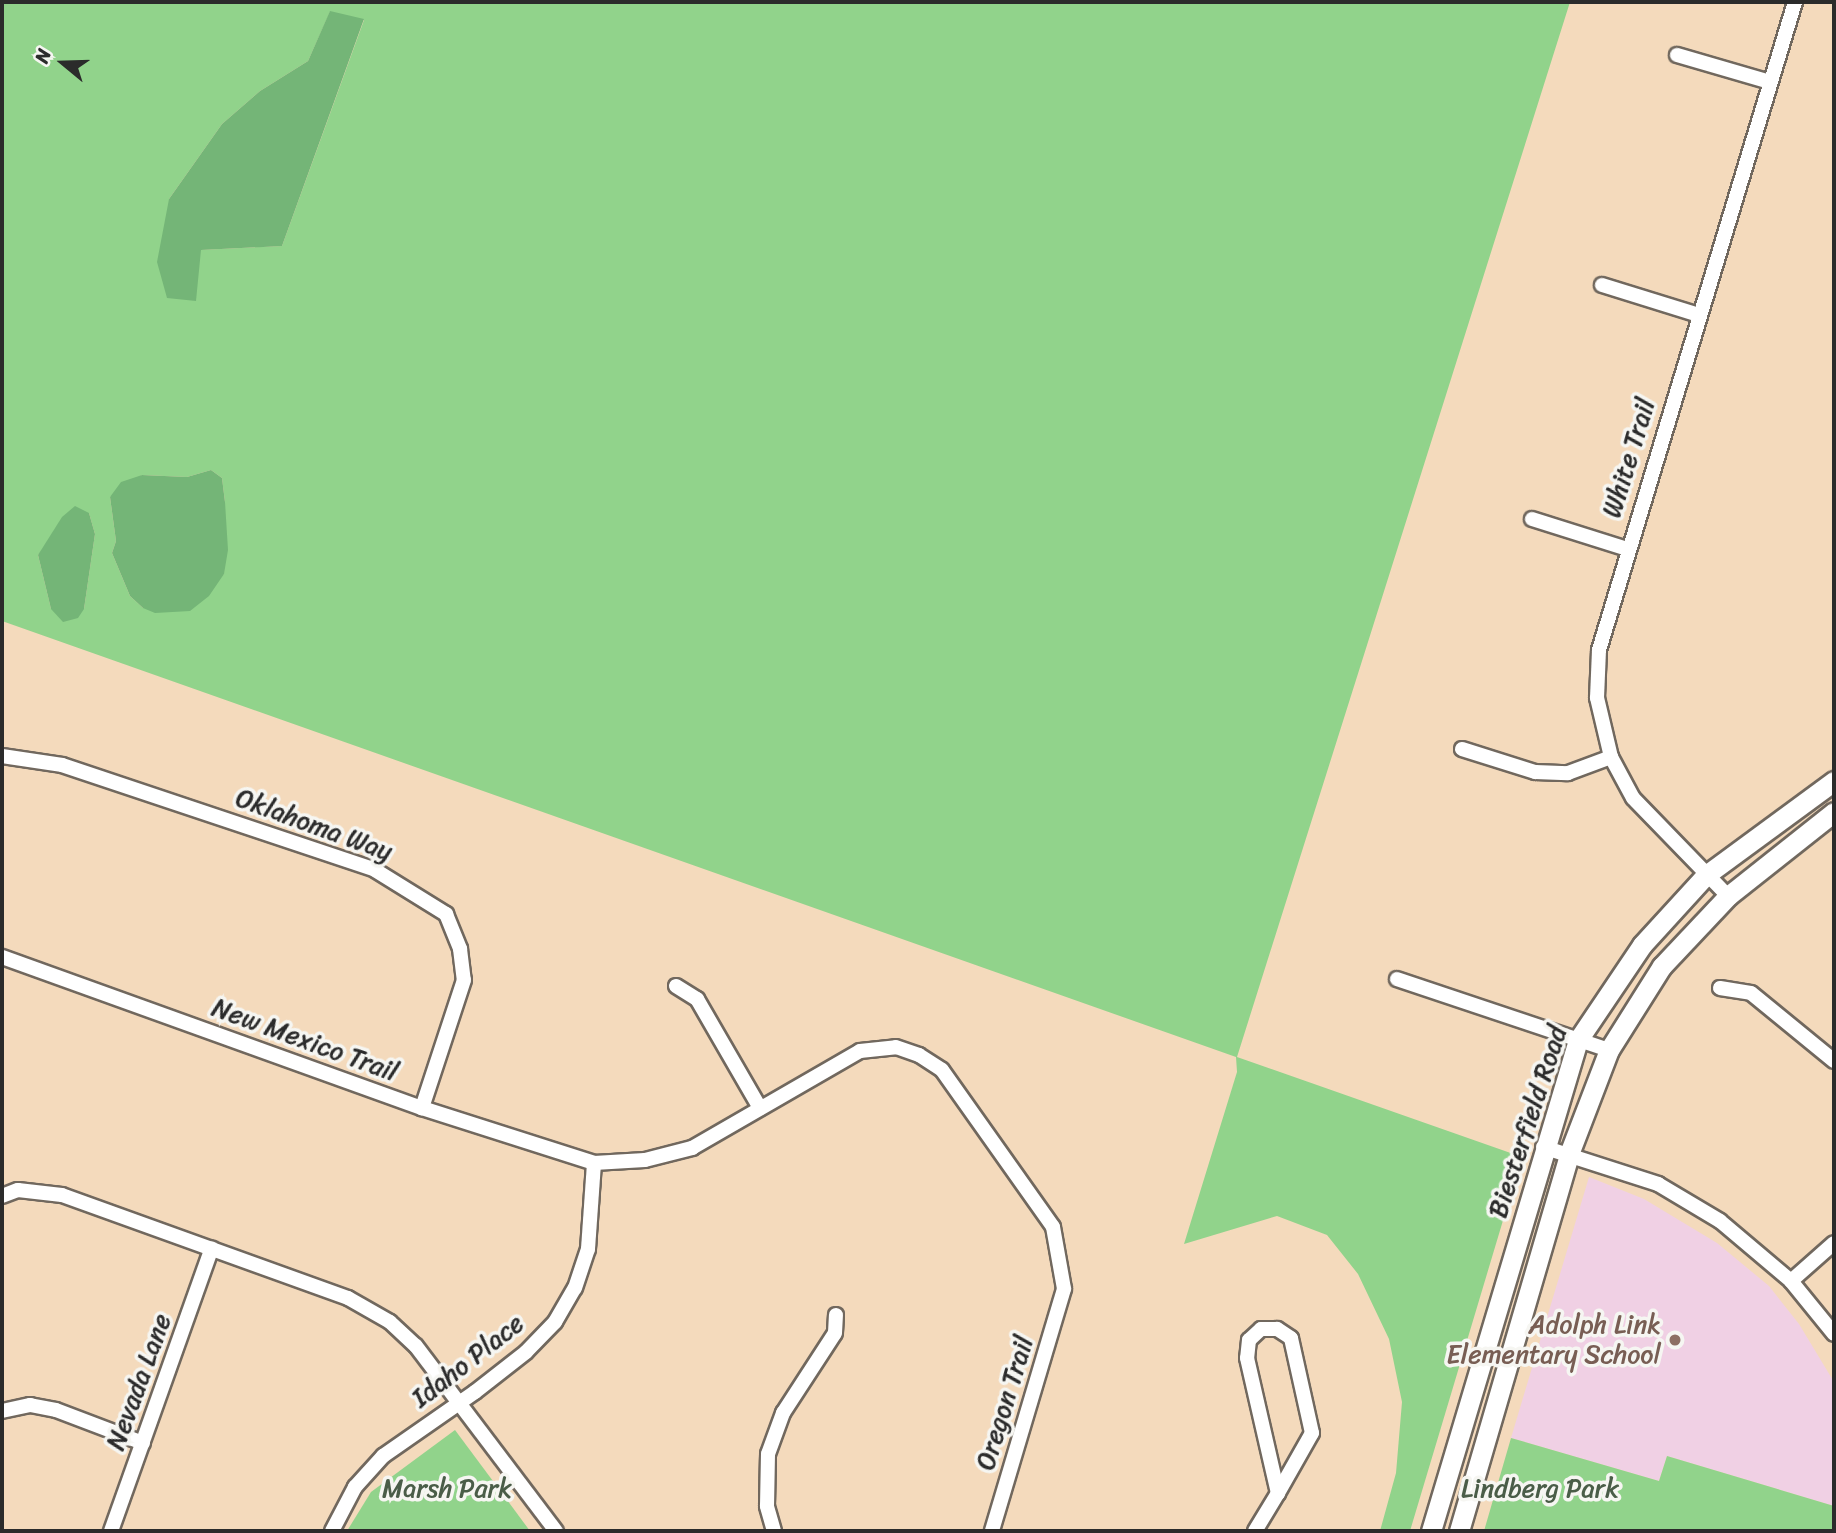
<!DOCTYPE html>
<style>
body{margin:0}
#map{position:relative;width:1836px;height:1533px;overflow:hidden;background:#f4dabc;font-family:Sriracha,sans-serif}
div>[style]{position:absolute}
.built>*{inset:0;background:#f0d0e4}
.green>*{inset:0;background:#91d38b}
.forest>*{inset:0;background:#74b577}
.roads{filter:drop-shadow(2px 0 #71685e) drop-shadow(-2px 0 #71685e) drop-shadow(0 2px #71685e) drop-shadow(0 -2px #71685e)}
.minor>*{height:14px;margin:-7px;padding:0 7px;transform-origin:7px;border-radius:7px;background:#fff}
.tertiary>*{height:19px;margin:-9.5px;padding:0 9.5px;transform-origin:9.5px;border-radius:9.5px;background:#fff}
.dots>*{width:19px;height:19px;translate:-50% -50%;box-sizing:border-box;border:4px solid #f6f6f2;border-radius:50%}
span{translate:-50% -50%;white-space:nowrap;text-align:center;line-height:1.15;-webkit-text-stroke:7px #f6f6f2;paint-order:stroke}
.street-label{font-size:26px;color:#2b2b2b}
.education-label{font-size:26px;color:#785e54}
.right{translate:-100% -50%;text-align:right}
.park-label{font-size:26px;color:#4a5d48}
.frame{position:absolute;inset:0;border:4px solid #2b2b2b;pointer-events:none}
.north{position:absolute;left:28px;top:28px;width:70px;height:70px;-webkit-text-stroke:5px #f6f6f2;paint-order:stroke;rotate:289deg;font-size:19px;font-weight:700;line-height:28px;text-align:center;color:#2b2b2b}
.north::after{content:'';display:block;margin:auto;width:24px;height:32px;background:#2b2b2b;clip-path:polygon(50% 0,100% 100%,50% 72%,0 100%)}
</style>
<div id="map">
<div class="built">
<i style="clip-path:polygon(1589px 1177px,1644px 1199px,1717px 1243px,1769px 1286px,1799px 1324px,1834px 1382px,1834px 1506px,1667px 1456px,1659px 1481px,1511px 1438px)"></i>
</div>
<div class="green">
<i style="clip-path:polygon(evenodd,2px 2px,1570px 2px,1237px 1057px,1522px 1157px,1410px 1531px,1380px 1531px,1396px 1473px,1402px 1402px,1389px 1339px,1358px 1274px,1327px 1235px,1277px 1216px,1184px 1244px,1237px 1072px,1236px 1057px,2px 621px,2px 2px,330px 12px,364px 20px,282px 246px,200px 250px,169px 199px,222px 124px,260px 91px,308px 61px,330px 12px,2px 2px,211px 470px,222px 478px,225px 502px,224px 574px,143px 608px,130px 596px,112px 553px,116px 541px,110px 497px,142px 475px,187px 477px,211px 470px,2px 2px,89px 513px,95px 534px,84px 609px,51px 609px,38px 555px,89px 513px)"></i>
<i style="clip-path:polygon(455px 1430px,530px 1531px,347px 1531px,371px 1492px)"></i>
<i style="clip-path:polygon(1511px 1438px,1659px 1481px,1667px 1456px,1834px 1506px,1834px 1531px,1484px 1531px)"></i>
</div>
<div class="forest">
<i style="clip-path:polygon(330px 11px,364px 19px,282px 246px,201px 250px,196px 301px,167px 298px,157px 262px,169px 199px,222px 124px,260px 91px,308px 61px)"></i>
<i style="clip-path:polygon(211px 470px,222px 478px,225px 502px,228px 550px,224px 574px,209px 596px,190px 611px,155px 613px,143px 608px,130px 596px,112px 553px,116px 541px,110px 497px,121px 482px,142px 475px,187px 477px)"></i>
<i style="clip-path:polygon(75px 506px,89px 513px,95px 534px,84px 609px,78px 618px,63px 622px,51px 609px,38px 555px,62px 517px)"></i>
</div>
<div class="roads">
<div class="minor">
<i style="left:1677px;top:55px;width:97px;rotate:16.2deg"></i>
<i style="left:1602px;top:285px;width:102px;rotate:17.2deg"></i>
<i style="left:1532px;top:519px;width:100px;rotate:17.5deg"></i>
<i style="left:1462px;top:749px;width:77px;rotate:17.5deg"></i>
<i style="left:1535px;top:772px;width:33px;rotate:2deg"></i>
<i style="left:1568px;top:773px;width:46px;rotate:-20.4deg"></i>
<i style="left:2px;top:756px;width:61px;rotate:8.5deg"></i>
<i style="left:62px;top:765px;width:330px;rotate:18.5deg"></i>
<i style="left:375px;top:870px;width:84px;rotate:31.8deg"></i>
<i style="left:446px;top:914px;width:38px;rotate:68deg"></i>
<i style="left:460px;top:949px;width:31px;rotate:83deg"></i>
<i style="left:464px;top:980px;width:135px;rotate:108.2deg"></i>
<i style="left:1728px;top:896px;width:136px;rotate:-134.1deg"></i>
<i style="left:1633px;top:798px;width:47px;rotate:-118.2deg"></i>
<i style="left:1611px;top:757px;width:61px;rotate:-103.3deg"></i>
<i style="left:1597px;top:698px;width:48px;rotate:-87.6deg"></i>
<i style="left:1599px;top:650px;width:677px;rotate:-73.17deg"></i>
<i style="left:2px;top:957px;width:446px;rotate:19.8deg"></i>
<i style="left:422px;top:1108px;width:181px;rotate:17.7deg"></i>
<i style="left:594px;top:1163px;width:51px;rotate:-3.4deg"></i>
<i style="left:645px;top:1160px;width:49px;rotate:-14.3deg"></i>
<i style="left:692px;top:1148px;width:194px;rotate:-30deg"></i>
<i style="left:860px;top:1051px;width:36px;rotate:-6deg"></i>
<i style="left:896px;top:1047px;width:24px;rotate:19deg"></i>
<i style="left:919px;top:1055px;width:27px;rotate:33deg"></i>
<i style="left:942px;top:1070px;width:192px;rotate:54.7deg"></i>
<i style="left:1053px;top:1227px;width:63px;rotate:79.9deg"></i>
<i style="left:1064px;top:1289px;width:252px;rotate:106.6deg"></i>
<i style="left:1397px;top:979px;width:224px;rotate:18.5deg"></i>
<i style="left:676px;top:986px;width:25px;rotate:32deg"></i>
<i style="left:697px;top:999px;width:126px;rotate:60deg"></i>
<i style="left:1720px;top:988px;width:31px;rotate:9deg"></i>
<i style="left:1751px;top:993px;width:107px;rotate:39.3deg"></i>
<i style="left:1543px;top:1147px;width:121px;rotate:17.8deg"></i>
<i style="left:1658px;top:1184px;width:72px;rotate:30.8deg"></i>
<i style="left:1720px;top:1221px;width:93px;rotate:40.2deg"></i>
<i style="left:1791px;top:1281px;width:68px;rotate:50.9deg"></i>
<i style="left:2px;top:1196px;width:17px;rotate:-21deg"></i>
<i style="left:18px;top:1190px;width:44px;rotate:6.5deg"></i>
<i style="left:62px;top:1195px;width:304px;rotate:19.8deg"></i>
<i style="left:348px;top:1298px;width:48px;rotate:29.7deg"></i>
<i style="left:390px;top:1322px;width:35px;rotate:43deg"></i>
<i style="left:416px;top:1346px;width:232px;rotate:52.9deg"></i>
<i style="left:1791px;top:1281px;width:57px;rotate:-41.5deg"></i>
<i style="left:2px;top:1411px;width:29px;rotate:-12deg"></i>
<i style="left:30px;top:1405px;width:26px;rotate:11deg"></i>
<i style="left:56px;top:1410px;width:93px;rotate:20.8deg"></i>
<i style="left:111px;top:1531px;width:300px;rotate:-70.4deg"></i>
<i style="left:332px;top:1531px;width:50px;rotate:-62.4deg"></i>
<i style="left:355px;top:1487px;width:42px;rotate:-47.9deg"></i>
<i style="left:383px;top:1456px;width:112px;rotate:-34.8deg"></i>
<i style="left:475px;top:1392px;width:65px;rotate:-38.1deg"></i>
<i style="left:526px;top:1352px;width:42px;rotate:-46deg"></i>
<i style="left:555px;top:1322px;width:39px;rotate:-60deg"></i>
<i style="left:575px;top:1288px;width:41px;rotate:-71.6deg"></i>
<i style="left:588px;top:1249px;width:86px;rotate:-86deg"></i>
<i style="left:774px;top:1531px;width:26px;rotate:-106deg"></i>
<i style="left:767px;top:1506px;width:52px;rotate:-88.9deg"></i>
<i style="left:768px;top:1454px;width:44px;rotate:-69.9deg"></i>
<i style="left:783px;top:1413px;width:95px;rotate:-57deg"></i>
<i style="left:835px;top:1333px;width:18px;rotate:-87deg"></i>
<i style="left:1255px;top:1531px;width:44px;rotate:-58.8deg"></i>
<i style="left:1278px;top:1493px;width:69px;rotate:-60.5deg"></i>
<i style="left:1312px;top:1433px;width:97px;rotate:-102.5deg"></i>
<i style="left:1291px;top:1338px;width:17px;rotate:-147deg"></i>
<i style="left:1277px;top:1329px;width:16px;rotate:180deg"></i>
<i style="left:1261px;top:1329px;width:16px;rotate:137deg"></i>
<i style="left:1249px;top:1340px;width:18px;rotate:96deg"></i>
<i style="left:1247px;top:1358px;width:139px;rotate:77.1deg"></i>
</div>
<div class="tertiary">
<i style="left:1431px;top:1531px;width:513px;rotate:-73.33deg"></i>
<i style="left:1578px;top:1040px;width:115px;rotate:-56deg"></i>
<i style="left:1642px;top:945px;width:95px;rotate:-47.6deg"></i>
<i style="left:1706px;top:875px;width:159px;rotate:-36.3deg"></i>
<i style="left:1459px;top:1531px;width:393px;rotate:-73.7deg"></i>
<i style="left:1569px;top:1154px;width:111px;rotate:-69deg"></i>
<i style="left:1609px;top:1050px;width:99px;rotate:-57.8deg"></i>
<i style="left:1662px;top:966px;width:96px;rotate:-46.7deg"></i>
<i style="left:1728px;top:896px;width:135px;rotate:-38.4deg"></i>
</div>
</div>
<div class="dots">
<i style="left:1675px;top:1340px;background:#8d6e63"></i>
</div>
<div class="street-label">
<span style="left:1629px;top:458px;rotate:-73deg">White Trail</span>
<span style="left:314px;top:825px;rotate:20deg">Oklahoma Way</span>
<span style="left:305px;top:1040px;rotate:20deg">New Mexico Trail</span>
<span style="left:1528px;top:1122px;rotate:-72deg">Biesterfield Road</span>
<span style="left:468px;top:1361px;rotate:-38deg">Idaho Place</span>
<span style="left:139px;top:1382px;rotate:-70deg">Nevada Lane</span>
<span style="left:1005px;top:1403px;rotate:-73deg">Oregon Trail</span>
</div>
<div class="education-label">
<span class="right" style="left:1661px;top:1340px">Adolph Link<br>Elementary School</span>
</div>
<div class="park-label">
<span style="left:447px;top:1489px">Marsh Park</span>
<span style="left:1540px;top:1489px">Lindberg Park</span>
</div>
<div class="frame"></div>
<div class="north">N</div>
</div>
